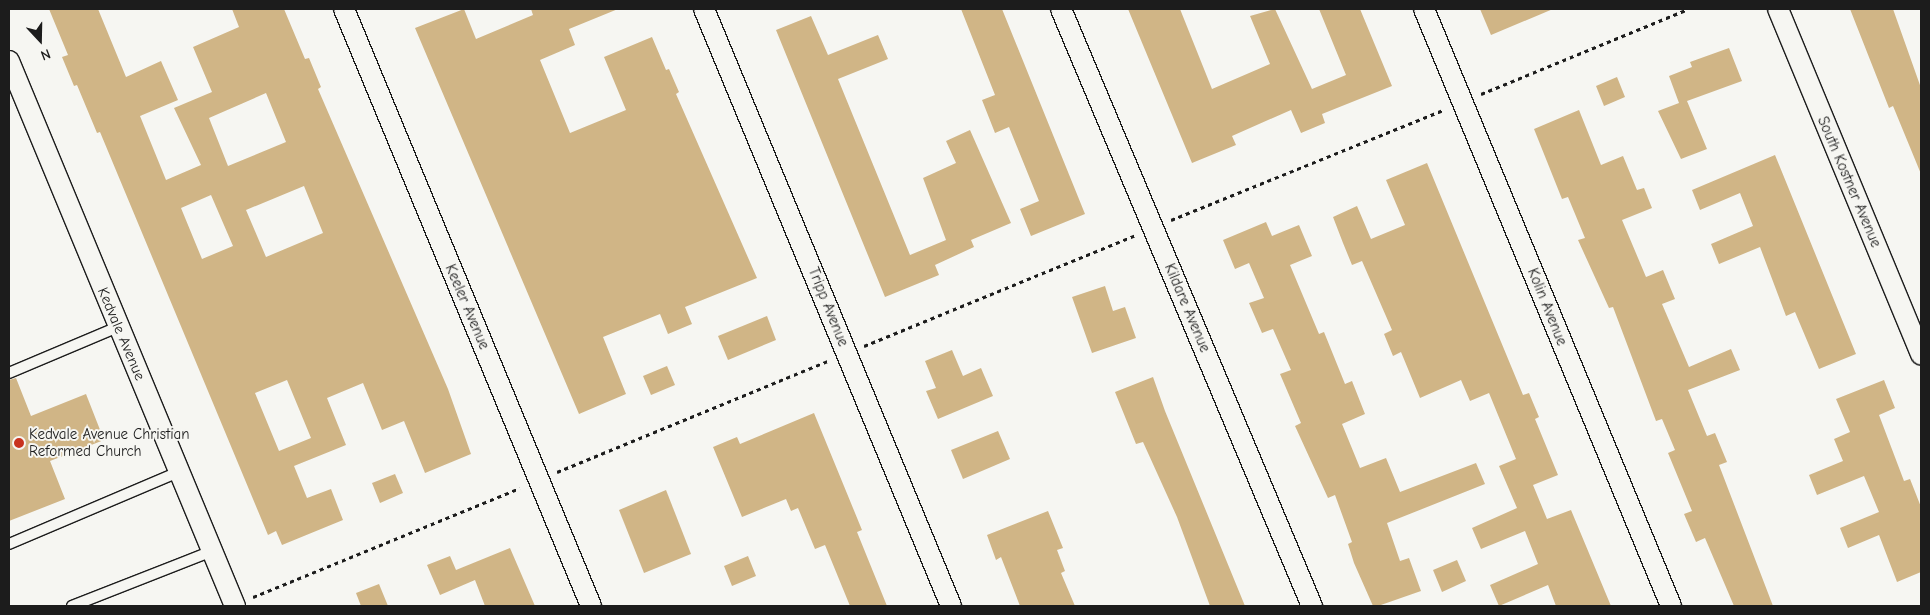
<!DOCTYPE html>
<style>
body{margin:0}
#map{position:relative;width:1930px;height:615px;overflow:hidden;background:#f6f6f2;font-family:"Comic Neue",sans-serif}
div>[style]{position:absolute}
.building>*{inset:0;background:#d0b586}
.path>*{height:3px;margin-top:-1.5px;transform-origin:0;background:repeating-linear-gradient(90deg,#1c1c1c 0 4px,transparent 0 8px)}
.roads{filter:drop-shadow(1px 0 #1c1c1c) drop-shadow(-1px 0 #1c1c1c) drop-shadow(0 1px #1c1c1c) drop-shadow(0 -1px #1c1c1c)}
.service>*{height:10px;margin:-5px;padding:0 5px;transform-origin:5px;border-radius:5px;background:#f6f6f2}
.minor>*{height:20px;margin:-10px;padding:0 10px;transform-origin:10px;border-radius:10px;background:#f6f6f2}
.dots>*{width:14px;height:14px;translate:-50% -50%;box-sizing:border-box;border:2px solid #f6f6f2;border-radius:50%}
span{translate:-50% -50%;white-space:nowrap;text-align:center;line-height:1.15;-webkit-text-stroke:4px #f6f6f2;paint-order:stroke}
.street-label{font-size:15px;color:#1c1c1c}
.poi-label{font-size:15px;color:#1c1c1c}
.left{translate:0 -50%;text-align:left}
.frame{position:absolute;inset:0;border:10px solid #1c1c1c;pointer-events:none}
.north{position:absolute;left:15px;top:15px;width:50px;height:50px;-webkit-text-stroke:4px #f6f6f2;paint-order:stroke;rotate:159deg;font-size:14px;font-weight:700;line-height:20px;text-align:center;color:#1c1c1c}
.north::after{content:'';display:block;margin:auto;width:18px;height:22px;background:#1c1c1c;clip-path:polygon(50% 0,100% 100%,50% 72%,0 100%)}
</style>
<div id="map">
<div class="building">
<i style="clip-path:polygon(evenodd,49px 9px,98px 9px,126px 77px,161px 61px,178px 100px,140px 116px,166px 180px,201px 165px,174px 108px,212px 92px,193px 47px,239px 27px,232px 9px,284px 9px,305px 59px,309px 58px,321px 87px,318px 89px,448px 389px,471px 454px,425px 473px,404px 421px,382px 430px,363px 383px,327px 398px,346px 445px,294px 466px,307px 498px,331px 489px,343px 520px,282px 545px,276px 531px,268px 535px,100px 132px,97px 133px,77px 85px,74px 86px,62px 57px,68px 55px,49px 9px,266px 93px,286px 142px,228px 166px,209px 118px,266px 93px,49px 9px,304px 186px,323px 233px,266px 257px,246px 210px,304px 186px,49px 9px,211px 195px,233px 246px,202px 259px,181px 208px,211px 195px,49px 9px,287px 380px,311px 438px,279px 451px,255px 393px,287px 380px)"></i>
<i style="clip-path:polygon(464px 9px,476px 39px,533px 15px,531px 9px,618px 9px,569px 29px,575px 45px,540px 60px,570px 133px,626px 110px,604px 57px,652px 37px,666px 70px,669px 69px,679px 92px,676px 94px,757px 278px,685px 307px,692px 324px,668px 334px,660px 314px,603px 337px,626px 394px,579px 414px,415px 28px)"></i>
<i style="clip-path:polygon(961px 9px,1002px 9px,1085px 214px,1031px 236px,1020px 209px,1039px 201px,1009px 127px,995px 133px,982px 100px,995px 95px)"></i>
<i style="clip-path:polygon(1128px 9px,1180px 9px,1212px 89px,1270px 64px,1250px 16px,1275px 9px,1312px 89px,1346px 75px,1319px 9px,1360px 9px,1392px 86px,1322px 114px,1325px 123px,1301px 133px,1291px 110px,1232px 136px,1236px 145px,1192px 163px)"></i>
<i style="clip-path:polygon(1480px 9px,1553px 9px,1491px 35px)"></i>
<i style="clip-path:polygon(1850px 9px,1893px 9px,1921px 88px,1921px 174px,1893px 106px,1889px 108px)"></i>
<i style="clip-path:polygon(811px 16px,828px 55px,878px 35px,888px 59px,838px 79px,910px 255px,946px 240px,923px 178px,956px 163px,946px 141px,970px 130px,1011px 223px,971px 240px,974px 247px,935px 265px,939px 275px,885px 297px,776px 30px)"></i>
<i style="clip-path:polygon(1729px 48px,1742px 81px,1687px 101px,1707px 149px,1681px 159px,1658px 111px,1679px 103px,1669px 76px,1692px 67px,1690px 62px)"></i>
<i style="clip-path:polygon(1617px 77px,1625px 97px,1604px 106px,1596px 86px)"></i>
<i style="clip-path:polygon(1579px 110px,1601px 165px,1623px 156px,1637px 190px,1644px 188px,1652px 208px,1622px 220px,1646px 277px,1663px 270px,1675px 299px,1662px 304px,1689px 367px,1731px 349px,1740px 370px,1688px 390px,1707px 436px,1715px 433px,1727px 462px,1719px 465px,1773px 606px,1734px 606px,1705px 538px,1696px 542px,1684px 514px,1692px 511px,1668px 453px,1675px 450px,1662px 419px,1656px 421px,1613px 307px,1609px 308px,1578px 240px,1585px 238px,1568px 197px,1562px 199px,1534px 129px)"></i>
<i style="clip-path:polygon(1775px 155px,1856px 354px,1819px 369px,1795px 312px,1786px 316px,1760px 247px,1719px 264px,1711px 244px,1753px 226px,1740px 193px,1700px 210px,1692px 190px)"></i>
<i style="clip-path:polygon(1427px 163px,1523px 395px,1529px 393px,1539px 417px,1535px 419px,1558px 475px,1533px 485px,1547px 519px,1571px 510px,1611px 606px,1556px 606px,1548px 585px,1499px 606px,1490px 585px,1538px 564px,1525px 531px,1481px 549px,1472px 528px,1517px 508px,1499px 466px,1516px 459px,1489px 393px,1470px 401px,1461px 380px,1420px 398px,1401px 352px,1393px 356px,1384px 334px,1392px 330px,1362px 261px,1352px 265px,1343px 243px,1333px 217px,1357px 206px,1371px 239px,1405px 225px,1386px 180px)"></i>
<i style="clip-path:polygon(1266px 222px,1272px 236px,1299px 225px,1312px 256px,1290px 265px,1319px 334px,1324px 332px,1345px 384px,1352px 381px,1365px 414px,1342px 424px,1360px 468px,1386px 458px,1400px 492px,1476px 463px,1485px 484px,1387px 523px,1400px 561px,1409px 558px,1421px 591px,1378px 606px,1373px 606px,1354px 563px,1348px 544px,1352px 542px,1335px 495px,1328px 498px,1295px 426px,1301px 423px,1280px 374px,1291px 370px,1273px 329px,1262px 333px,1249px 303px,1264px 298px,1249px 263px,1235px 269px,1223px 240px)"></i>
<i style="clip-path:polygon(1105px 286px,1113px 311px,1125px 307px,1136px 338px,1092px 353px,1072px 297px)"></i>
<i style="clip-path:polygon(767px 316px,776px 340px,728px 360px,718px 336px)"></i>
<i style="clip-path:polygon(952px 350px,963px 376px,981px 368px,993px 396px,938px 419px,926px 391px,936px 388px,925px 361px)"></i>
<i style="clip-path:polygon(667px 366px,675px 385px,651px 395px,643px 376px)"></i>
<i style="clip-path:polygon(1153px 377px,1165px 411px,1245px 606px,1210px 606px,1177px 517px,1143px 442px,1136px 444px,1115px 392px)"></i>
<i style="clip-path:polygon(16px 378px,31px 416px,86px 394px,104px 440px,50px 461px,65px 499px,9px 521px,9px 380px)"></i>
<i style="clip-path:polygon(1884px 380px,1895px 408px,1879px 415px,1904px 481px,1910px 479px,1921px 507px,1921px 572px,1897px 582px,1879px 535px,1848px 548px,1840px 528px,1879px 512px,1864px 476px,1817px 495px,1809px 475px,1843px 461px,1834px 439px,1850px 432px,1836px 399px)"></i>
<i style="clip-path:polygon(814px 413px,862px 530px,857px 532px,887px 606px,850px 606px,825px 545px,815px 549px,798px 508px,791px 511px,786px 499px,742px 517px,713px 447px,737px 437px,740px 444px)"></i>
<i style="clip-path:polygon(998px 431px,1010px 459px,963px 479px,951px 450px)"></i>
<i style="clip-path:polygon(395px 474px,403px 493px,380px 503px,372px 483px)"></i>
<i style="clip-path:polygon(666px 490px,691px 554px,644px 573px,619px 510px)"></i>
<i style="clip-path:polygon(1048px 511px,1063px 548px,1057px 550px,1065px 571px,1061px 573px,1075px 606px,1020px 606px,1001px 557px,996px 560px,987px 535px)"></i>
<i style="clip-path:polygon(510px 548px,535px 606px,485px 606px,475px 580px,440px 595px,427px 565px,450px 556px,456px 570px)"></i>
<i style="clip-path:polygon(748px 556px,756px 576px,732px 586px,724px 566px)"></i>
<i style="clip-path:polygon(1457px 560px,1466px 581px,1442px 592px,1433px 570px)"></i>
<i style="clip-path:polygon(379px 584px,388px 606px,361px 606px,356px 593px)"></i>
</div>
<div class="path">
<i style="left:1481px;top:94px;width:224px;rotate:-22.3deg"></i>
<i style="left:1171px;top:220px;width:293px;rotate:-22deg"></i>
<i style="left:864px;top:346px;width:292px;rotate:-22.2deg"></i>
<i style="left:557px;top:472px;width:293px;rotate:-22.3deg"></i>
<i style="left:253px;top:597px;width:288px;rotate:-22.2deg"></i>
</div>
<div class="roads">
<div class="service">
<i style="left:9px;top:373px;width:118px;rotate:-22.9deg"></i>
<i style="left:9px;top:544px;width:185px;rotate:-23deg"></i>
<i style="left:72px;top:606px;width:150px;rotate:-21.4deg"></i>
</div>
<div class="minor">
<i style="left:344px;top:9px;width:646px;rotate:67.52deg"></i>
<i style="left:704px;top:9px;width:646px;rotate:67.52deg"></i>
<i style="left:1061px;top:9px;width:648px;rotate:67.2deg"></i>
<i style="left:1424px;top:9px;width:646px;rotate:67.52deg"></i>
<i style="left:1778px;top:9px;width:374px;rotate:67.5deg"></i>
<i style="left:9px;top:61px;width:590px;rotate:67.48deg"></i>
</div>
</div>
<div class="dots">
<i style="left:19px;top:443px;background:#c8321e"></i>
</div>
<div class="street-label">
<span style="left:1849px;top:182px;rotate:67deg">South Kostner Avenue</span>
<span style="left:467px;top:307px;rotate:67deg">Keeler Avenue</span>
<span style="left:828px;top:307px;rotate:68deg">Tripp Avenue</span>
<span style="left:1547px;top:307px;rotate:68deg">Kolin Avenue</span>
<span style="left:1187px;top:308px;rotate:67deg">Kildare Avenue</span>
<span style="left:121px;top:334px;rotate:67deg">Kedvale Avenue</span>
</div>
<div class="poi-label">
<span class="left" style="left:29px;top:443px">Kedvale Avenue Christian<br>Reformed Church</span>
</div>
<div class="frame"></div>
<div class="north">N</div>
</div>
